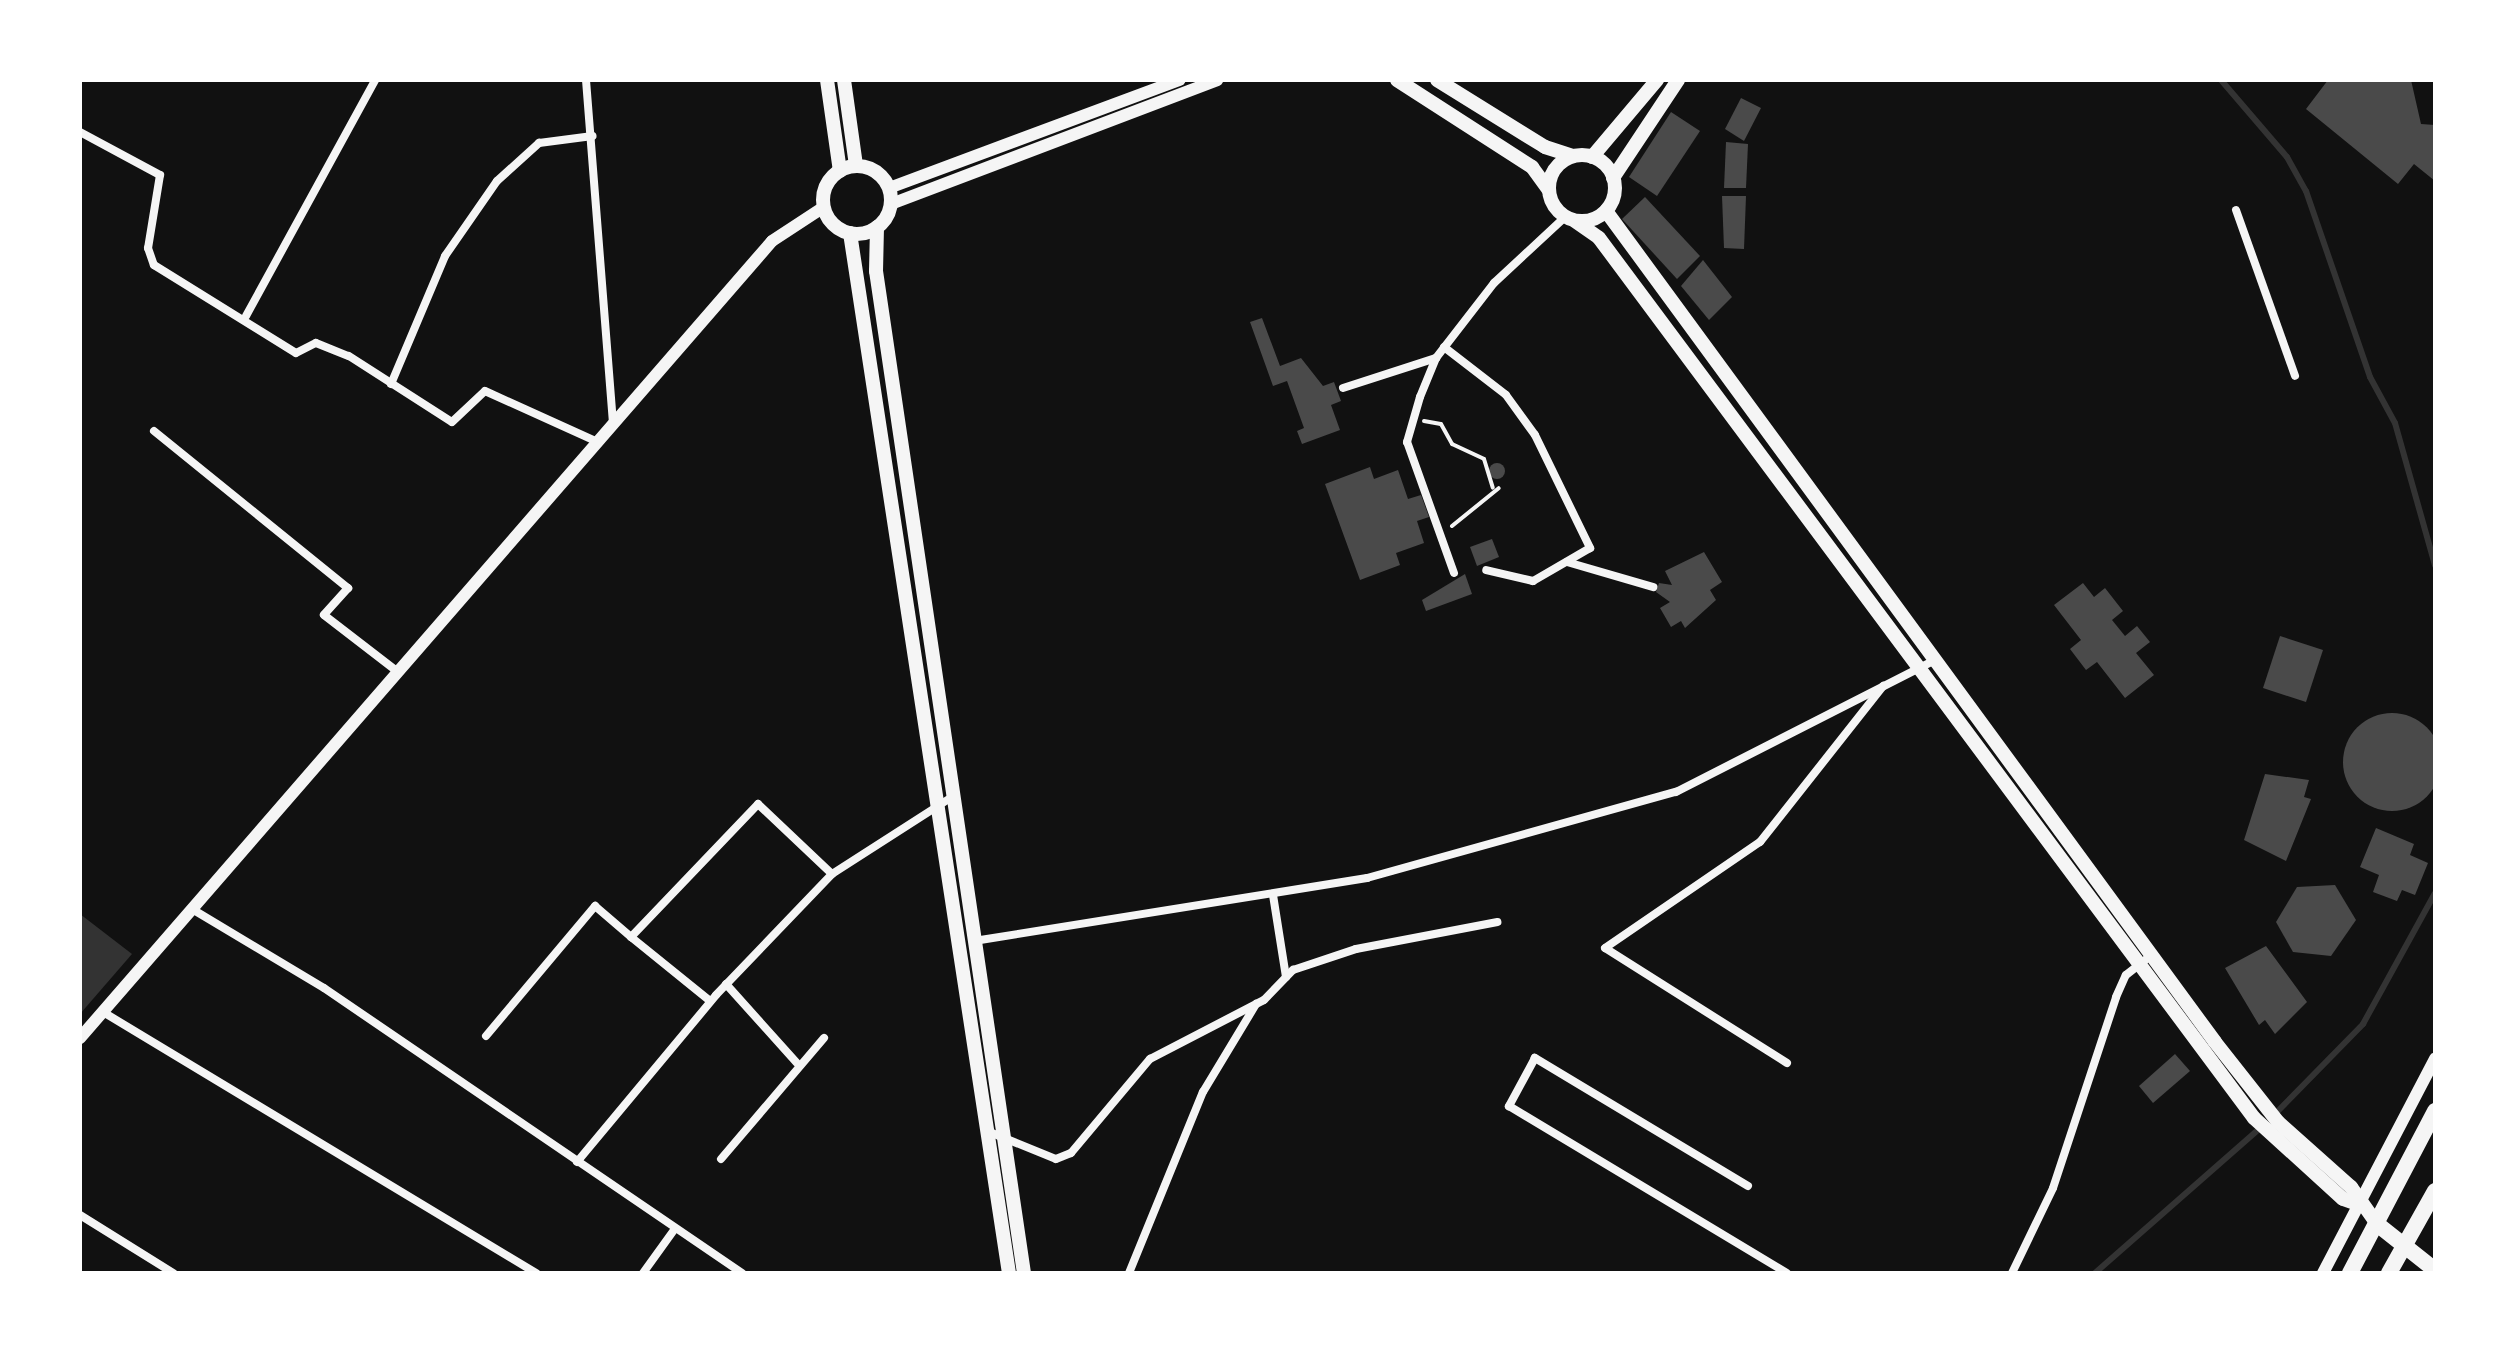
<!DOCTYPE html>
<style>
body{margin:0}
#map{position:relative;width:2515px;height:1353px;overflow:hidden;background:#111;font-family:"Source Sans 3",sans-serif}
div>[style]{position:absolute}
.water>*{inset:0;background:#333}
.stream>*{height:6px;margin:-3px;padding:0 3px;transform-origin:3px;border-radius:3px;background:#333}
.building>*{inset:0;background:#4a4a4a}
.round{border-radius:50%}
.path>*{height:4px;margin:-2px;padding:0 2px;transform-origin:2px;border-radius:2px;background:#f5f5f5}
.minor>*{height:8px;margin:-4px;padding:0 4px;transform-origin:4px;border-radius:4px;background:#f5f5f5}
.tertiary>*{height:12px;margin:-6px;padding:0 6px;transform-origin:6px;border-radius:6px;background:#f5f5f5}
.secondary>*{height:14px;margin:-7px;padding:0 7px;transform-origin:7px;border-radius:7px;background:#f5f5f5}
.secondary>.ring{margin:-7px;padding:0;box-sizing:content-box;background:none;border:14px solid #f5f5f5;border-radius:50%}
.trunk>*{height:16px;margin:-8px;padding:0 8px;transform-origin:8px;border-radius:8px;background:#f5f5f5}
span{translate:-50% -50%;white-space:nowrap;text-align:center;line-height:1.15;-webkit-text-stroke:7px #fff;paint-order:stroke}
.frame{position:absolute;inset:0;border:82px solid #fff;pointer-events:none}
</style>
<div id="map">
<div class="water">
<i style="clip-path:polygon(80px 914px,132px 954px,80px 1014px)"></i>
</div>
<div class="stream">
<i style="left:2221px;top:80px;width:101px;rotate:49.4deg"></i>
<i style="left:2287px;top:157px;width:39px;rotate:61deg"></i>
<i style="left:2306px;top:191px;width:197px;rotate:71deg"></i>
<i style="left:2370px;top:377px;width:52px;rotate:61.5deg"></i>
<i style="left:2395px;top:423px;width:148px;rotate:74.3deg"></i>
<i style="left:2275px;top:1114px;width:126px;rotate:-45.6deg"></i>
<i style="left:2363px;top:1024px;width:149px;rotate:-61.2deg"></i>
<i style="left:2095px;top:1273px;width:221px;rotate:-41.3deg"></i>
</div>
<div class="building">
<i style="clip-path:polygon(2328px 80px,2411px 80px,2421px 124px,2435px 125px,2435px 181px,2414px 164px,2398px 184px,2306px 109px)"></i>
<i style="clip-path:polygon(1741px 98px,1761px 108px,1744px 141px,1725px 129px)"></i>
<i style="clip-path:polygon(1671px 112px,1700px 131px,1657px 196px,1629px 177px)"></i>
<i style="clip-path:polygon(1726px 142px,1748px 144px,1746px 188px,1724px 188px)"></i>
<i style="clip-path:polygon(1722px 196px,1746px 196px,1744px 249px,1724px 248px)"></i>
<i style="clip-path:polygon(1645px 197px,1700px 256px,1677px 279px,1622px 219px)"></i>
<i style="clip-path:polygon(1703px 260px,1732px 297px,1709px 320px,1681px 286px)"></i>
<i style="clip-path:polygon(1262px 318px,1280px 366px,1301px 358px,1323px 386px,1334px 382px,1341px 401px,1331px 405px,1340px 430px,1302px 444px,1297px 431px,1304px 428px,1287px 381px,1273px 386px,1250px 322px)"></i>
<i class="round" style="left:1489px;top:463px;width:16px;height:16px"></i>
<i style="clip-path:polygon(1370px 467px,1374px 479px,1398px 470px,1408px 499px,1421px 495px,1429px 517px,1417px 521px,1424px 543px,1396px 553px,1400px 565px,1360px 580px,1325px 484px)"></i>
<i style="clip-path:polygon(1492px 539px,1499px 557px,1477px 566px,1470px 547px)"></i>
<i style="clip-path:polygon(1704px 552px,1722px 582px,1710px 590px,1716px 600px,1685px 628px,1681px 621px,1671px 627px,1660px 608px,1670px 602px,1656px 592px,1659px 583px,1672px 585px,1665px 571px)"></i>
<i style="clip-path:polygon(1465px 574px,1472px 594px,1426px 611px,1422px 600px)"></i>
<i style="clip-path:polygon(2083px 583px,2094px 597px,2105px 588px,2123px 611px,2112px 620px,2125px 636px,2137px 626px,2150px 642px,2136px 653px,2154px 675px,2125px 698px,2097px 662px,2086px 670px,2070px 649px,2081px 640px,2054px 605px)"></i>
<i style="clip-path:polygon(2280px 636px,2323px 650px,2306px 702px,2263px 688px)"></i>
<i class="round" style="left:2343px;top:713px;width:98px;height:98px"></i>
<i style="clip-path:polygon(2265px 774px,2309px 780px,2304px 797px,2311px 799px,2286px 861px,2244px 840px)"></i>
<i style="clip-path:polygon(2376px 828px,2414px 844px,2410px 855px,2428px 863px,2415px 895px,2402px 890px,2397px 901px,2373px 892px,2379px 875px,2360px 867px)"></i>
<i style="clip-path:polygon(2335px 885px,2356px 920px,2331px 956px,2293px 952px,2276px 922px,2297px 887px)"></i>
<i style="clip-path:polygon(2266px 946px,2307px 1002px,2275px 1034px,2265px 1020px,2259px 1025px,2225px 968px)"></i>
<i style="clip-path:polygon(2175px 1054px,2190px 1071px,2153px 1103px,2139px 1086px)"></i>
</div>
<div class="path">
<i style="left:1424px;top:421px;width:17px;rotate:10deg"></i>
<i style="left:1441px;top:424px;width:23px;rotate:61deg"></i>
<i style="left:1452px;top:444px;width:35px;rotate:25deg"></i>
<i style="left:1484px;top:459px;width:30px;rotate:73deg"></i>
<i style="left:1452px;top:526px;width:60px;rotate:-39deg"></i>
</div>
<div class="minor">
<i style="left:586px;top:80px;width:344px;rotate:85.5deg"></i>
<i style="left:80px;top:132px;width:91px;rotate:28.3deg"></i>
<i style="left:160px;top:175px;width:74px;rotate:99.3deg"></i>
<i style="left:148px;top:248px;width:18px;rotate:71deg"></i>
<i style="left:154px;top:265px;width:167px;rotate:31.8deg"></i>
<i style="left:296px;top:353px;width:22px;rotate:-27deg"></i>
<i style="left:316px;top:343px;width:35px;rotate:22deg"></i>
<i style="left:349px;top:356px;width:122px;rotate:32.7deg"></i>
<i style="left:452px;top:422px;width:45px;rotate:-43.2deg"></i>
<i style="left:485px;top:391px;width:124px;rotate:24.3deg"></i>
<i style="left:2236px;top:210px;width:176px;rotate:70.4deg"></i>
<i style="left:246px;top:316px;width:269px;rotate:-61.3deg"></i>
<i style="left:1444px;top:347px;width:78px;rotate:37.7deg"></i>
<i style="left:1506px;top:395px;width:49px;rotate:54.1deg"></i>
<i style="left:1535px;top:435px;width:126px;rotate:64deg"></i>
<i style="left:1590px;top:548px;width:66px;rotate:149.9deg"></i>
<i style="left:1533px;top:581px;width:48px;rotate:-166.8deg"></i>
<i style="left:391px;top:384px;width:139px;rotate:-67.1deg"></i>
<i style="left:445px;top:256px;width:91px;rotate:-55.3deg"></i>
<i style="left:497px;top:181px;width:57px;rotate:-42.1deg"></i>
<i style="left:539px;top:143px;width:54px;rotate:-7.4deg"></i>
<i style="left:1343px;top:388px;width:98px;rotate:-17.9deg"></i>
<i style="left:154px;top:431px;width:250px;rotate:39deg"></i>
<i style="left:348px;top:588px;width:36px;rotate:132deg"></i>
<i style="left:324px;top:615px;width:93px;rotate:37.6deg"></i>
<i style="left:1567px;top:562px;width:90px;rotate:16.2deg"></i>
<i style="left:1454px;top:573px;width:139px;rotate:-109.7deg"></i>
<i style="left:1407px;top:442px;width:47px;rotate:-73.9deg"></i>
<i style="left:1420px;top:397px;width:42px;rotate:-67.7deg"></i>
<i style="left:1436px;top:358px;width:95px;rotate:-52.3deg"></i>
<i style="left:1494px;top:283px;width:97px;rotate:-42.9deg"></i>
<i style="left:1273px;top:895px;width:83px;rotate:81deg"></i>
<i style="left:192px;top:909px;width:154px;rotate:30.9deg"></i>
<i style="left:324px;top:988px;width:506px;rotate:34.29deg"></i>
<i style="left:631px;top:937px;width:102px;rotate:39deg"></i>
<i style="left:974px;top:941px;width:398px;rotate:-9.1deg"></i>
<i style="left:1367px;top:878px;width:321px;rotate:-15.6deg"></i>
<i style="left:1676px;top:792px;width:291px;rotate:-27deg"></i>
<i style="left:726px;top:984px;width:106px;rotate:48.1deg"></i>
<i style="left:103px;top:1012px;width:506px;rotate:31.08deg"></i>
<i style="left:486px;top:1036px;width:170px;rotate:-50deg"></i>
<i style="left:595px;top:906px;width:48px;rotate:40.7deg"></i>
<i style="left:631px;top:937px;width:184px;rotate:-46.3deg"></i>
<i style="left:758px;top:804px;width:102px;rotate:43.4deg"></i>
<i style="left:1787px;top:1063px;width:215px;rotate:-147.7deg"></i>
<i style="left:1605px;top:948px;width:188px;rotate:-34.4deg"></i>
<i style="left:1760px;top:842px;width:199px;rotate:-51.7deg"></i>
<i style="left:987px;top:1131px;width:74px;rotate:22.1deg"></i>
<i style="left:1056px;top:1159px;width:16px;rotate:-22deg"></i>
<i style="left:1071px;top:1153px;width:123px;rotate:-50deg"></i>
<i style="left:1150px;top:1059px;width:128px;rotate:-27.4deg"></i>
<i style="left:1264px;top:1000px;width:42px;rotate:-46deg"></i>
<i style="left:1293px;top:970px;width:66px;rotate:-18.4deg"></i>
<i style="left:1356px;top:949px;width:144px;rotate:-10.8deg"></i>
<i style="left:721px;top:1159px;width:159px;rotate:-49.6deg"></i>
<i style="left:577px;top:1162px;width:217px;rotate:-50.2deg"></i>
<i style="left:716px;top:995px;width:168px;rotate:-46.2deg"></i>
<i style="left:832px;top:874px;width:143px;rotate:-32.7deg"></i>
<i style="left:1748px;top:1186px;width:249px;rotate:-149deg"></i>
<i style="left:1535px;top:1058px;width:55px;rotate:118.4deg"></i>
<i style="left:1509px;top:1106px;width:324px;rotate:31deg"></i>
<i style="left:80px;top:1215px;width:110px;rotate:31.9deg"></i>
<i style="left:643px;top:1273px;width:53px;rotate:-54.2deg"></i>
<i style="left:1129px;top:1273px;width:196px;rotate:-67.8deg"></i>
<i style="left:1203px;top:1092px;width:103px;rotate:-58.9deg"></i>
<i style="left:2012px;top:1273px;width:94px;rotate:-64.2deg"></i>
<i style="left:2053px;top:1188px;width:201px;rotate:-71.7deg"></i>
<i style="left:2116px;top:997px;width:24px;rotate:-66deg"></i>
<i style="left:2126px;top:975px;width:33px;rotate:-38deg"></i>
</div>
<div class="tertiary">
<i style="left:889px;top:188px;width:310px;rotate:-20.4deg"></i>
<i style="left:891px;top:204px;width:349px;rotate:-20.8deg"></i>
<i style="left:80px;top:1038px;width:1055px;rotate:-49.03deg"></i>
<i style="left:772px;top:241px;width:62px;rotate:-33.2deg"></i>
<i style="left:2323px;top:1273px;width:242px;rotate:-62.4deg"></i>
</div>
<div class="secondary">
<i style="left:827px;top:80px;width:92px;rotate:81.9deg"></i>
<i style="left:844px;top:80px;width:86px;rotate:82deg"></i>
<i style="left:1397px;top:80px;width:161px;rotate:32.8deg"></i>
<i style="left:1532px;top:167px;width:29px;rotate:54deg"></i>
<i style="left:1437px;top:80px;width:127px;rotate:31.8deg"></i>
<i style="left:1545px;top:147px;width:29px;rotate:18deg"></i>
<i class="ring" style="left:1549px;top:155px;width:52px;height:52px"></i>
<i style="left:1592px;top:157px;width:101px;rotate:-49.8deg"></i>
<i class="ring" style="left:823px;top:166px;width:54px;height:54px"></i>
<i style="left:1613px;top:178px;width:118px;rotate:-56.4deg"></i>
<i style="left:1606px;top:211px;width:1030px;rotate:53.76deg"></i>
<i style="left:2215px;top:1042px;width:102px;rotate:51.8deg"></i>
<i style="left:2278px;top:1122px;width:98px;rotate:41.7deg"></i>
<i style="left:2351px;top:1187px;width:45px;rotate:54.9deg"></i>
<i style="left:1575px;top:221px;width:29px;rotate:35deg"></i>
<i style="left:1599px;top:238px;width:1097px;rotate:53.34deg"></i>
<i style="left:2254px;top:1118px;width:120px;rotate:42.3deg"></i>
<i style="left:2343px;top:1199px;width:18px;rotate:19deg"></i>
<i style="left:877px;top:227px;width:44px;rotate:91.3deg"></i>
<i style="left:876px;top:271px;width:1013px;rotate:81.6deg"></i>
<i style="left:850px;top:233px;width:1052px;rotate:81.31deg"></i>
</div>
<div class="trunk">
<i style="left:2377px;top:1224px;width:74px;rotate:38.4deg"></i>
<i style="left:2350px;top:1273px;width:183px;rotate:-62.3deg"></i>
<i style="left:2389px;top:1273px;width:94px;rotate:-60.7deg"></i>
</div>
<div class="frame"></div>
</div>
